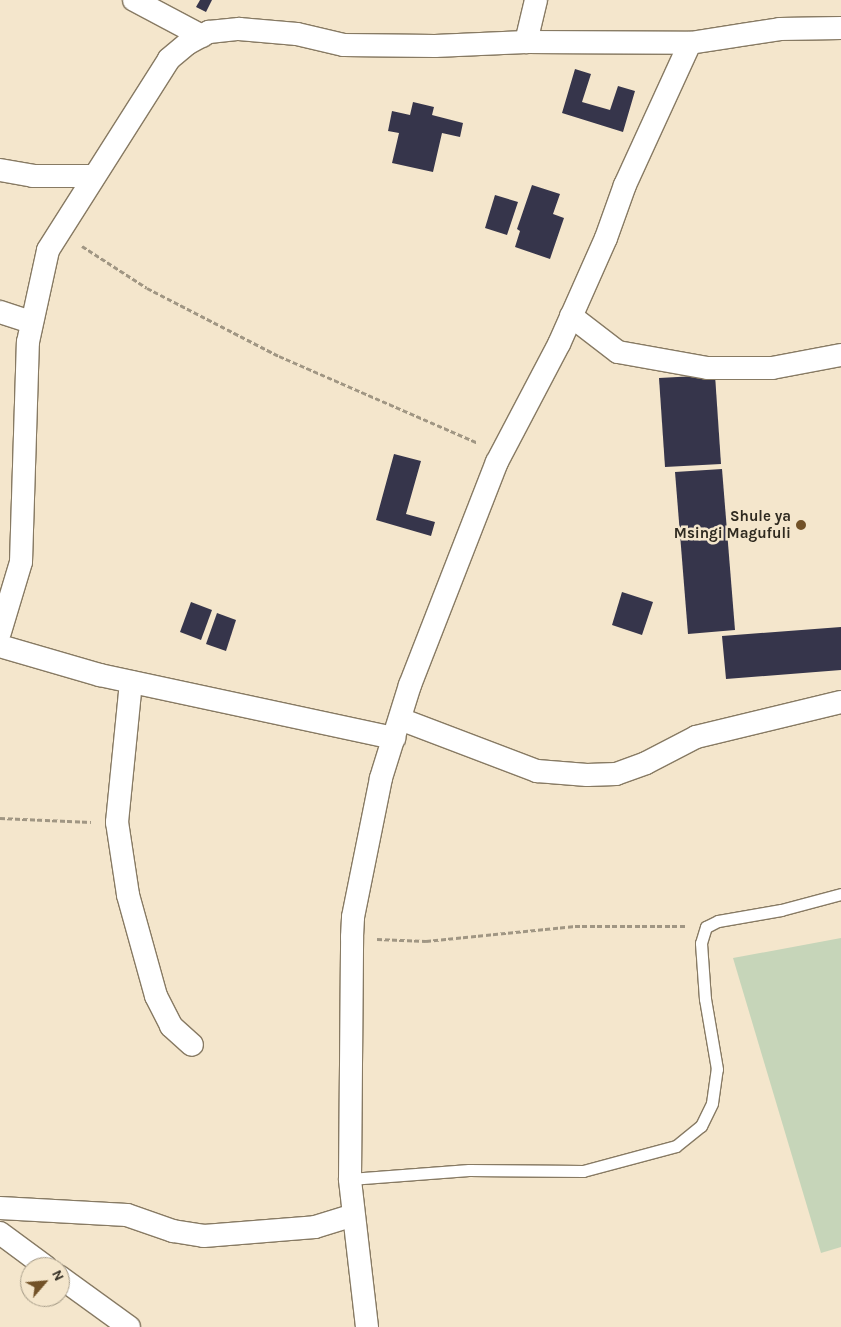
<!DOCTYPE html>
<style>
body{margin:0}
#map{position:relative;width:841px;height:1327px;overflow:hidden;background:#f4e6cc;font-family:Karla,sans-serif}
div>[style]{position:absolute}
.green>*{inset:0;background:#c6d5b9}
.building>*{inset:0;background:#36354b}
.path>*{height:3px;margin-top:-1.5px;transform-origin:0;background:repeating-linear-gradient(90deg,#a09683 0 5px,transparent 0 7.5px)}
.roads{filter:drop-shadow(1px 0 #877a63) drop-shadow(-1px 0 #877a63) drop-shadow(0 1px #877a63) drop-shadow(0 -1px #877a63)}
.lane>*{height:11px;margin:-5.5px;padding:0 5.5px;transform-origin:5.5px;border-radius:5.5px;background:#fff}
.street>*{height:22px;margin:-11px;padding:0 11px;transform-origin:11px;border-radius:11px;background:#fff}
.dots>*{width:14px;height:14px;translate:-50% -50%;box-sizing:border-box;border:2px solid #f4e6cc;border-radius:50%}
span{translate:-50% -50%;white-space:nowrap;text-align:center;line-height:1.15;-webkit-text-stroke:5px #f4e6cc;paint-order:stroke}
.poi-label{font-size:15px;color:#2f2a20;font-weight:700}
.right{translate:-100% -50%;text-align:right}
.north{position:absolute;left:20px;top:1257px;width:50px;height:50px;box-sizing:border-box;background:#f4e6cc;border:1px solid #a59b87;border-radius:50%;rotate:63deg;font-size:14px;font-weight:700;line-height:20px;text-align:center;color:#2f2a20}
.north::after{content:'';display:block;margin:auto;width:18px;height:22px;background:#725228;clip-path:polygon(50% 0,100% 100%,50% 72%,0 100%)}
</style>
<div id="map">
<div class="green">
<i style="clip-path:polygon(841px 938px,841px 1247px,821px 1253px,733px 958px)"></i>
</div>
<div class="building">
<i style="clip-path:polygon(200px 0,212px 0,206px 12px,196px 7px)"></i>
<i style="clip-path:polygon(575px 69px,591px 74px,582px 102px,610px 110px,618px 86px,635px 91px,623px 132px,562px 113px)"></i>
<i style="clip-path:polygon(413px 102px,434px 107px,432px 115px,463px 123px,460px 137px,442px 133px,433px 172px,392px 163px,399px 133px,388px 131px,392px 111px,410px 115px)"></i>
<i style="clip-path:polygon(532px 185px,560px 194px,553px 214px,564px 218px,550px 259px,515px 247px,520px 231px,517px 229px)"></i>
<i style="clip-path:polygon(495px 195px,518px 202px,507px 235px,485px 228px)"></i>
<i style="clip-path:polygon(715px 375px,721px 464px,665px 467px,659px 378px)"></i>
<i style="clip-path:polygon(394px 454px,421px 461px,406px 514px,435px 522px,431px 536px,376px 520px)"></i>
<i style="clip-path:polygon(722px 469px,735px 630px,688px 634px,675px 472px)"></i>
<i style="clip-path:polygon(622px 592px,653px 602px,642px 635px,612px 625px)"></i>
<i style="clip-path:polygon(191px 602px,212px 610px,201px 640px,180px 632px)"></i>
<i style="clip-path:polygon(217px 613px,236px 620px,226px 651px,206px 644px)"></i>
<i style="clip-path:polygon(841px 627px,841px 670px,726px 679px,722px 636px)"></i>
</div>
<div class="path">
<i style="left:82px;top:246px;width:77px;rotate:32.9deg"></i>
<i style="left:147px;top:288px;width:148px;rotate:27.3deg"></i>
<i style="left:279px;top:356px;width:217px;rotate:23.6deg"></i>
<i style="left:0;top:818px;width:91px;rotate:2.5deg"></i>
<i style="left:377px;top:939px;width:49px;rotate:2.3deg"></i>
<i style="left:426px;top:941px;width:150px;rotate:-5.7deg"></i>
<i style="left:575px;top:926px;width:110px"></i>
</div>
<div class="roads">
<div class="lane">
<i style="left:350px;top:1179px;width:119px;rotate:-4.3deg"></i>
<i style="left:469px;top:1170px;width:114px;rotate:0.5deg"></i>
<i style="left:583px;top:1171px;width:96px;rotate:-15deg"></i>
<i style="left:676px;top:1146px;width:32px;rotate:-39deg"></i>
<i style="left:701px;top:1126px;width:25px;rotate:-64deg"></i>
<i style="left:712px;top:1103px;width:34px;rotate:-82deg"></i>
<i style="left:717px;top:1069px;width:71px;rotate:-99.7deg"></i>
<i style="left:705px;top:999px;width:56px;rotate:-94.1deg"></i>
<i style="left:701px;top:943px;width:17px;rotate:-73deg"></i>
<i style="left:706px;top:927px;width:13px;rotate:-27deg"></i>
<i style="left:718px;top:921px;width:64px;rotate:-9.9deg"></i>
<i style="left:781px;top:910px;width:62px;rotate:-14.9deg"></i>
</div>
<div class="street">
<i style="left:134px;top:0;width:77px;rotate:27.9deg"></i>
<i style="left:526px;top:42px;width:43px;rotate:-76.6deg"></i>
<i style="left:0;top:170px;width:34px;rotate:10deg"></i>
<i style="left:33px;top:176px;width:60px"></i>
<i style="left:0;top:312px;width:33px;rotate:18deg"></i>
<i style="left:571px;top:316px;width:59px;rotate:37.5deg"></i>
<i style="left:618px;top:352px;width:91px;rotate:10.1deg"></i>
<i style="left:708px;top:368px;width:64px"></i>
<i style="left:772px;top:368px;width:70px;rotate:-10.7deg"></i>
<i style="left:0;top:632px;width:73px;rotate:-73.3deg"></i>
<i style="left:21px;top:562px;width:220px;rotate:-88.2deg"></i>
<i style="left:28px;top:342px;width:94px;rotate:-77.7deg"></i>
<i style="left:48px;top:250px;width:226px;rotate:-57.6deg"></i>
<i style="left:169px;top:59px;width:23px;rotate:-40deg"></i>
<i style="left:187px;top:44px;width:25px;rotate:-29deg"></i>
<i style="left:209px;top:32px;width:30px;rotate:-6deg"></i>
<i style="left:239px;top:29px;width:58px;rotate:4.9deg"></i>
<i style="left:297px;top:34px;width:48px;rotate:13.2deg"></i>
<i style="left:344px;top:45px;width:91px;rotate:0.6deg"></i>
<i style="left:435px;top:46px;width:91px;rotate:-2.5deg"></i>
<i style="left:526px;top:42px;width:164px;rotate:0.3deg"></i>
<i style="left:690px;top:43px;width:91px;rotate:-8.8deg"></i>
<i style="left:780px;top:29px;width:61px;rotate:-0.9deg"></i>
<i style="left:0;top:646px;width:104px;rotate:16.2deg"></i>
<i style="left:100px;top:675px;width:301px;rotate:12.1deg"></i>
<i style="left:131px;top:682px;width:141px;rotate:95.7deg"></i>
<i style="left:117px;top:822px;width:74px;rotate:81.4deg"></i>
<i style="left:128px;top:895px;width:105px;rotate:74.5deg"></i>
<i style="left:156px;top:996px;width:34px;rotate:63deg"></i>
<i style="left:171px;top:1026px;width:28px;rotate:42deg"></i>
<i style="left:400px;top:719px;width:147px;rotate:20.8deg"></i>
<i style="left:537px;top:771px;width:50px;rotate:4.6deg"></i>
<i style="left:587px;top:775px;width:29px;rotate:-2deg"></i>
<i style="left:616px;top:774px;width:32px;rotate:-20deg"></i>
<i style="left:646px;top:763px;width:56px;rotate:-27.5deg"></i>
<i style="left:696px;top:737px;width:149px;rotate:-13.6deg"></i>
<i style="left:0;top:1208px;width:127px;rotate:3.2deg"></i>
<i style="left:127px;top:1215px;width:49px;rotate:19.2deg"></i>
<i style="left:173px;top:1231px;width:31px;rotate:9deg"></i>
<i style="left:204px;top:1236px;width:111px;rotate:-4.6deg"></i>
<i style="left:315px;top:1227px;width:39px;rotate:-17deg"></i>
<i style="left:0;top:1233px;width:57px;rotate:36.5deg"></i>
<i style="left:60px;top:1277px;width:85px;rotate:35.9deg"></i>
<i style="left:367px;top:1327px;width:149px;rotate:-96.6deg"></i>
<i style="left:350px;top:1179px;width:242px;rotate:-89.5deg"></i>
<i style="left:352px;top:937px;width:20px;rotate:-87deg"></i>
<i style="left:353px;top:917px;width:142px;rotate:-78.6deg"></i>
<i style="left:381px;top:778px;width:97px;rotate:-72.7deg"></i>
<i style="left:410px;top:685px;width:239px;rotate:-68.7deg"></i>
<i style="left:497px;top:462px;width:133px;rotate:-62.3deg"></i>
<i style="left:559px;top:344px;width:116px;rotate:-66.1deg"></i>
<i style="left:606px;top:238px;width:56px;rotate:-70.3deg"></i>
<i style="left:625px;top:185px;width:156px;rotate:-65.4deg"></i>
</div>
</div>
<div class="dots">
<i style="left:801px;top:525px;background:#725228"></i>
</div>
<div class="poi-label">
<span class="right" style="left:791px;top:525px">Shule ya<br>Msingi Magufuli</span>
</div>
<div class="north">N</div>
</div>
